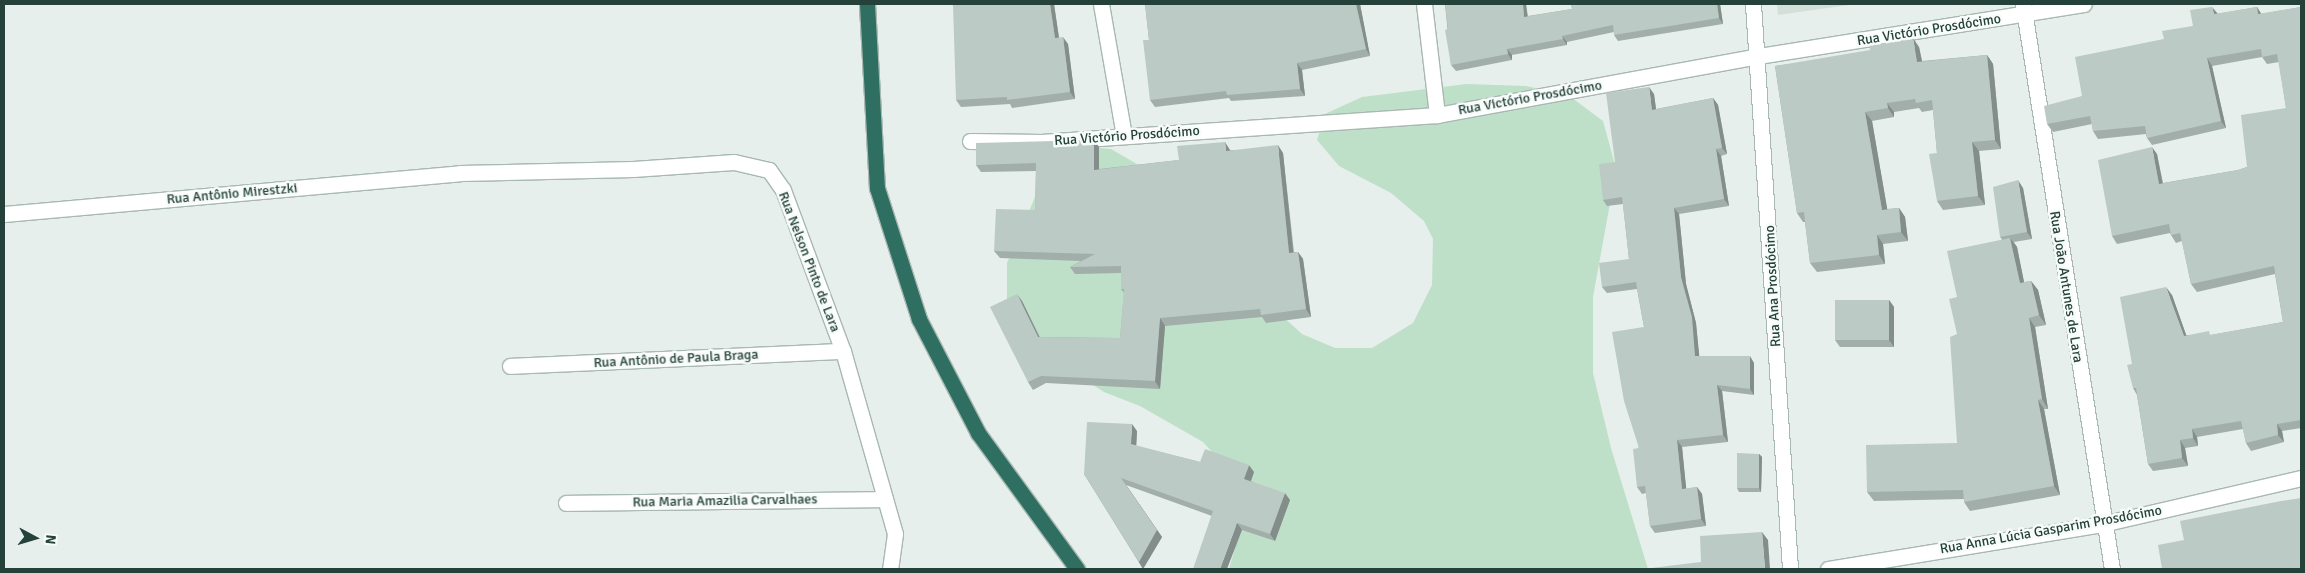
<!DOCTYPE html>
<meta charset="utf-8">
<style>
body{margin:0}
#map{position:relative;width:2305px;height:573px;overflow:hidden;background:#e6efeb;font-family:Signika,sans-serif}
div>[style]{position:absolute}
.built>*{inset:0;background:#d4dfda}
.green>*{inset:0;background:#bfe0c8}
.roads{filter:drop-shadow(1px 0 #a8b8b2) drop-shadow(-1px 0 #a8b8b2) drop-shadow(0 1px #a8b8b2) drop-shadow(0 -1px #a8b8b2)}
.minor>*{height:15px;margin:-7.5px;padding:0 7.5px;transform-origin:7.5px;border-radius:7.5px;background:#fff}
.highway>*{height:15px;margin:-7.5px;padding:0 7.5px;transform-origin:7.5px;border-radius:7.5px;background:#2f6f62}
.wall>*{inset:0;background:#a1aea9}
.shaded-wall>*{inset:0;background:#838d89}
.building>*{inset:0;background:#bbcac4}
span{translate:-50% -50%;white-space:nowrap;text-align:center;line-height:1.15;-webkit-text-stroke:5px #f7fbf9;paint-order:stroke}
.street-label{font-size:14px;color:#24423a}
.frame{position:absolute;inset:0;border:5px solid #24423a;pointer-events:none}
.north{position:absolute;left:10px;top:513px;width:50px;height:50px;-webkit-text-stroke:4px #f7fbf9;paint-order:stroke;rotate:96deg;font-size:14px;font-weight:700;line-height:20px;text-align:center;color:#24423a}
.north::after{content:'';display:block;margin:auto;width:18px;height:22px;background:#24423a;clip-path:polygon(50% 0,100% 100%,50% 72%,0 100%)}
</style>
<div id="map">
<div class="built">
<i style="clip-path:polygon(1777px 4px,1856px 4px,1778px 15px)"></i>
</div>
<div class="green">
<i style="clip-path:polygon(1466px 84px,1526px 86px,1568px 95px,1603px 121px,1614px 161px,1611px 198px,1593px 297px,1593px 373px,1611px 448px,1648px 569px,1229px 569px,1235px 548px,1238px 501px,1231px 473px,1203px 442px,1140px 406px,1104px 392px,1051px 358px,1007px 299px,1007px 263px,1038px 190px,1079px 146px,1111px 149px,1137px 164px,1201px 215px,1281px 315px,1302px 334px,1335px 348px,1372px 348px,1413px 323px,1432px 285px,1433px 239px,1424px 221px,1391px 193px,1339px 166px,1317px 140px,1325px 114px,1362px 97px)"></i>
</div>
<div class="roads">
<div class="minor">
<i style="left:1101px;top:4px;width:134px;rotate:80.1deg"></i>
<i style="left:1424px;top:4px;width:112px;rotate:83.3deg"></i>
<i style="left:1753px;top:4px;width:566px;rotate:86.25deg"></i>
<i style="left:2023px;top:4px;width:572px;rotate:81.05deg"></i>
<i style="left:970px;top:141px;width:71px;rotate:0.8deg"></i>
<i style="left:1041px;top:142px;width:397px;rotate:-3.9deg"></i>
<i style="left:1437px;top:115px;width:327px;rotate:-10.4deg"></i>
<i style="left:1759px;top:56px;width:329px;rotate:-9.1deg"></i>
<i style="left:4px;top:214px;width:458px;rotate:-5.1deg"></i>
<i style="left:460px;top:173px;width:173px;rotate:-1.3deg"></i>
<i style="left:633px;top:169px;width:101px;rotate:-4deg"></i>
<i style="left:734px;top:162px;width:36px;rotate:13deg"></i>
<i style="left:769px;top:170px;width:24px;rotate:55deg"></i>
<i style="left:783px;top:190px;width:172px;rotate:69.6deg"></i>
<i style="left:843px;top:351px;width:190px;rotate:74.1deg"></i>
<i style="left:895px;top:534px;width:35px;rotate:98deg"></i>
<i style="left:510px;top:366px;width:333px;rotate:-2.6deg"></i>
<i style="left:566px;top:503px;width:319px;rotate:-0.7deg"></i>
<i style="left:1828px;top:569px;width:278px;rotate:-9.3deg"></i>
<i style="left:2102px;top:524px;width:204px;rotate:-13deg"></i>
</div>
<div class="highway">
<i style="left:867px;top:4px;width:184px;rotate:86.9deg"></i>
<i style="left:877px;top:188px;width:138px;rotate:72.2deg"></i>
<i style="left:919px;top:319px;width:128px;rotate:62.6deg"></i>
<i style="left:978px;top:433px;width:168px;rotate:53.9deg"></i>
</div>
</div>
<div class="wall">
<i style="clip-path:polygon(968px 4px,1054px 4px,1059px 38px,1068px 44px,1075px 99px,1012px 108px,1010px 104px,961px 107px,956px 100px)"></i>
<i style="clip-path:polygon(1145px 4px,1360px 4px,1370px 56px,1302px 70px,1305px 96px,1231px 101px,1229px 98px,1155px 107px,1150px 100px,1149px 40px)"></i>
<i style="clip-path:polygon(1445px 4px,1526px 4px,1528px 16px,1572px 9px,1571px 4px,1720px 4px,1723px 24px,1618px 41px,1614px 35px,1614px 32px,1567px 42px,1567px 45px,1512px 55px,1512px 60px,1456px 71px,1451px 65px)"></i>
<i style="clip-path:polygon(2257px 7px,2261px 14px,2301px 7px,2301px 428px,2282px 431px,2284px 442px,2251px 451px,2246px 443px,2243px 429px,2197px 437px,2198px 446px,2185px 448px,2188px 466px,2153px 471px,2148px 464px,2137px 395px,2133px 388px,2132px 364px,2172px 295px,2186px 335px,2211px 335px,2283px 322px,2275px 274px,2197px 292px,2191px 284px,2182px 241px,2176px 243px,2171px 235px,2170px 233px,2117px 244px,2112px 236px,2157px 154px,2163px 183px,2238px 170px,2247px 167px,2286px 108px,2279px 62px,2267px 64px,2262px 57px,2212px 66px,2226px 128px,2152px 145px,2147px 138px,2146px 134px,2098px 139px,2093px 131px,2092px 124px,2053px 132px,2047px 124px,2082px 96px,2164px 39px,2193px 26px,2217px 14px)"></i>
<i style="clip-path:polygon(1919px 47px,1922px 61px,1987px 55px,1993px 64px,2001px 149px,1979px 151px,1985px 205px,1943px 210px,1937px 201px,1937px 153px,1933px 110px,1922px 112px,1919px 108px,1894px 112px,1894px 117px,1872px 121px,1887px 209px,1899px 208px,1905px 217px,1908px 241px,1883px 244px,1885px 264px,1817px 272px,1810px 263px,1805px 222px,1803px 222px,1797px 213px,1775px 66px)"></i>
<i style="clip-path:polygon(1654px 94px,1656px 109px,1713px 98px,1718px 105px,1727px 154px,1721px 156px,1729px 206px,1679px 214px,1686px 284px,1696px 323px,1699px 356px,1754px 363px,1754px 395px,1722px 391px,1728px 442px,1682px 447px,1686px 489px,1697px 487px,1702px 494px,1706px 526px,1655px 533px,1650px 526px,1646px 493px,1642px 494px,1637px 487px,1644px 327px,1637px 289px,1607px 293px,1602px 287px,1629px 259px,1623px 204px,1607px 206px,1603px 200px,1615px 162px)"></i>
<i style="clip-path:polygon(1094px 140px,1099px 147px,1099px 169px,1179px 160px,1230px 150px,1283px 153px,1294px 252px,1298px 252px,1303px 259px,1311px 317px,1266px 323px,1262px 317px,1165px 326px,1160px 389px,1046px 383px,1033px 390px,1028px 382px,1022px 301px,1040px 337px,1120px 338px,1124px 293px,1121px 289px,1121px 273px,1075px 274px,1070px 267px,1081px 261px,1000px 258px,994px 251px,1035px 210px,1036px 171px,981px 172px,976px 165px)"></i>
<i style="clip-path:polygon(2023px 188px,2032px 239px,2014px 242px,2017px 247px,2024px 282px,2031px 281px,2038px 290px,2046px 325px,2035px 327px,2048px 409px,2044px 409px,2060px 495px,1970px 511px,1964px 502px,1964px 499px,1874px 501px,1867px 492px,1957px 443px,1957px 297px,2002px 239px,2000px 237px)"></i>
<i style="clip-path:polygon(1889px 300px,1894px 307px,1894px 347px,1840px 347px,1835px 340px)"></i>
<i style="clip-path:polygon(1137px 431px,1136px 446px,1200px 462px,1254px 472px,1251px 481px,1290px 500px,1275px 541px,1242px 530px,1212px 516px,1126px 485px,1162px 537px,1143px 569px,1084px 474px)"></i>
<i style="clip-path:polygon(1759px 454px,1762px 457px,1761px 492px,1739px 492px,1737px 488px)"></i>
</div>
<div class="shaded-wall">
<i style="clip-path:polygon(1050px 4px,1054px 4px,1060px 45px,1055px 38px)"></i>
<i style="clip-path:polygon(1356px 4px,1360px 4px,1370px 56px,1366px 49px)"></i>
<i style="clip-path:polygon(1523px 4px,1526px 4px,1528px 23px,1524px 17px)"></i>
<i style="clip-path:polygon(1717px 4px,1720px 4px,1723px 24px,1719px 18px)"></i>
<i style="clip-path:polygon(2212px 7px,2218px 14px,2214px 14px)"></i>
<i style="clip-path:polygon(2257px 7px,2262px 15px,2258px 14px)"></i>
<i style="clip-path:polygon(1562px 36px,1567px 42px,1567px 45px,1563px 39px)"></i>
<i style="clip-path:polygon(1063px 37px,1068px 44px,1075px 99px,1070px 92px)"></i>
<i style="clip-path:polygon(1913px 38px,1919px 47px,1924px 71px,1917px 62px)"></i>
<i style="clip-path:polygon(1507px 49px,1512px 55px,1512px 60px,1508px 54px)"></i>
<i style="clip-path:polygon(1987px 55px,1993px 64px,2001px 149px,1995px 140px)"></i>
<i style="clip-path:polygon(2207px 58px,2212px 66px,2226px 128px,2221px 121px)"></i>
<i style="clip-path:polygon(1297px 63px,1302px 70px,1305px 96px,1300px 89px)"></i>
<i style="clip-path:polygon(1649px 87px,1654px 94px,1657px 117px,1652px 110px)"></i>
<i style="clip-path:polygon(1713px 98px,1718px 105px,1727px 154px,1722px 148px)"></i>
<i style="clip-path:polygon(1887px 103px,1894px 112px,1894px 117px,1888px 108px)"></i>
<i style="clip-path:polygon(1865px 112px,1872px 121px,1889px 219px,1882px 210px)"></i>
<i style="clip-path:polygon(1094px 140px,1099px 147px,1099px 177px,1094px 170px)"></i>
<i style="clip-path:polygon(1225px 142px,1230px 150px,1231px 158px,1226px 151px)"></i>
<i style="clip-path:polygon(1972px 142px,1979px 151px,1985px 205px,1978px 196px)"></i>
<i style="clip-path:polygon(1278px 145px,1283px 153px,1294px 260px,1289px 253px)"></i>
<i style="clip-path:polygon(2152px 147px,2157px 154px,2164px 191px,2159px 184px)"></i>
<i style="clip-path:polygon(1716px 149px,1721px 156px,1729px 206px,1724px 199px)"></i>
<i style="clip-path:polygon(2018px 180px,2023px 188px,2032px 239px,2027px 232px)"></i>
<i style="clip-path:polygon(1674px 208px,1679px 214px,1686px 284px,1696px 323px,1700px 363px,1695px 356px,1681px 277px)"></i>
<i style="clip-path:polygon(1899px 208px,1905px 217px,1908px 241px,1901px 232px)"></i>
<i style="clip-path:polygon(1877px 235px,1883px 244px,1885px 264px,1879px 255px)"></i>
<i style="clip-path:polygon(2010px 238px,2017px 247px,2026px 292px,2020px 283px)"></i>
<i style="clip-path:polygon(1298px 252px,1303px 259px,1311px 317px,1306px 309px)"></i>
<i style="clip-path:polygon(2031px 281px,2038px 290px,2046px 325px,2039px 315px)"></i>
<i style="clip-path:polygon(2166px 287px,2172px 295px,2189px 343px,2184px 336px)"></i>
<i style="clip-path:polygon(1017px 294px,1022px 301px,1043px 345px,1038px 337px)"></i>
<i style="clip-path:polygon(1889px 300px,1894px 307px,1894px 347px,1889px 340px)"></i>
<i style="clip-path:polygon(1160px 318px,1165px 326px,1160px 389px,1155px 381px)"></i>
<i style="clip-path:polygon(2029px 318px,2035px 327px,2048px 409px,2042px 399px)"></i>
<i style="clip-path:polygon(1750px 356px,1754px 363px,1754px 395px,1750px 389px)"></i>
<i style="clip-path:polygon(1717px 385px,1722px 391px,1728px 442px,1723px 435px)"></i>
<i style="clip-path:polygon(2038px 400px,2044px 409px,2060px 495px,2054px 486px)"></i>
<i style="clip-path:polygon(1132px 424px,1137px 431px,1136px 451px,1131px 444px)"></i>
<i style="clip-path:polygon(2277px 424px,2282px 431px,2284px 442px,2278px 435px)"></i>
<i style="clip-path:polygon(2192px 429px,2197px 437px,2198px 446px,2193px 438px)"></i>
<i style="clip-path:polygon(1677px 440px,1682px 447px,1687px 496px,1682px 489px)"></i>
<i style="clip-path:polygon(2180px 440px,2185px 448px,2188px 466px,2182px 458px)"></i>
<i style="clip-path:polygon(1759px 454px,1762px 457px,1761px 492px,1759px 488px)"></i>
<i style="clip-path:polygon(1249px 465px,1254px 472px,1249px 486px,1244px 479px)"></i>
<i style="clip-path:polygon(1126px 485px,1162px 537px,1143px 569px,1139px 562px)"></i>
<i style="clip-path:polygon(1697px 487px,1702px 494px,1706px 526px,1701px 519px)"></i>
<i style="clip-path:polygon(1285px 493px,1290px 500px,1275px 541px,1270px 534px)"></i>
<i style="clip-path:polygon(1237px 523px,1242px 530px,1227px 569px,1220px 569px)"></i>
<i style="clip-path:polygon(1762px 532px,1768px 540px,1770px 569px,1765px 569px)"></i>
</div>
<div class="building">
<i style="clip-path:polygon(968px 4px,1050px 4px,1055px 38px,1063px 37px,1070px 92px,1007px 100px,1007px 97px,956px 100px,953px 5px)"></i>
<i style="clip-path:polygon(1145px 4px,1356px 4px,1366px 49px,1297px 63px,1300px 89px,1227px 95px,1226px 91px,1150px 100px,1143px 40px,1149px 40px)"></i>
<i style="clip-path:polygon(1445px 4px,1523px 4px,1524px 17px,1572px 9px,1571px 4px,1717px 4px,1719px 18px,1614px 35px,1613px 25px,1562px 36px,1563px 39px,1507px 49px,1508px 54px,1451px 65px,1445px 30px,1448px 29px)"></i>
<i style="clip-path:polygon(2212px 7px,2214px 14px,2257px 7px,2258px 14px,2301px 7px,2301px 420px,2277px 424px,2278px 435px,2246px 443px,2241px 421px,2192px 429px,2193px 438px,2180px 440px,2182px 458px,2148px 464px,2136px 388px,2133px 388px,2127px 365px,2132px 364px,2120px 297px,2166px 287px,2184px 336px,2209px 331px,2210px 335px,2283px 322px,2274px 266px,2191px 284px,2180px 233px,2171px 235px,2169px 224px,2112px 236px,2098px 160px,2152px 147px,2159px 184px,2238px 170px,2247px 167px,2241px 115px,2286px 108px,2277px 54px,2262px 57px,2261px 49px,2207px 58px,2221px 121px,2147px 138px,2145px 126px,2093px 131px,2090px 116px,2047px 124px,2044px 106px,2082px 96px,2075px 57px,2164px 39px,2162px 31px,2193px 26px,2190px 10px)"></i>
<i style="clip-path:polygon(1913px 38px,1917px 62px,1987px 55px,1995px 140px,1972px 142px,1978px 196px,1937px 201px,1929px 154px,1937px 153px,1932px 100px,1916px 103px,1915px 99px,1887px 103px,1888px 108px,1865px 112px,1882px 210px,1899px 208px,1901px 232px,1877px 235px,1879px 255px,1810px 263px,1804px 212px,1797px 213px,1775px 66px,1870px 50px,1870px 45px)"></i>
<i style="clip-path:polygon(1649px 87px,1652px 110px,1713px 98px,1722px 148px,1716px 149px,1724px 199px,1674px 208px,1681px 277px,1692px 317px,1695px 356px,1750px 356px,1750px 389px,1717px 385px,1723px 435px,1677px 440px,1682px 489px,1697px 487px,1701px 519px,1650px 526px,1645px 486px,1637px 487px,1633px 449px,1639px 448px,1624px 401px,1612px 332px,1644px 327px,1636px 282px,1602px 287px,1599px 263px,1629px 259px,1622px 197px,1603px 200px,1599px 164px,1615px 162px,1606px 93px)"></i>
<i style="clip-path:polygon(1094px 140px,1094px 170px,1179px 160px,1177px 146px,1225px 142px,1226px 151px,1278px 145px,1289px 253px,1298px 252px,1306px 309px,1261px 315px,1260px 309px,1160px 318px,1155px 381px,1041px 376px,1028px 382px,990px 307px,1017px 294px,1038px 337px,1120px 338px,1124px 289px,1121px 289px,1121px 266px,1070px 267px,1095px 254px,994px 251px,996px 209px,1035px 210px,1036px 163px,976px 165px,976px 143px)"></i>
<i style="clip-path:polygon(2018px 180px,2027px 232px,2000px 237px,1993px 187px)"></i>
<i style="clip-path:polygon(2010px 238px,2020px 283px,2031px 281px,2039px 315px,2029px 318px,2042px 399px,2038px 400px,2054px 486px,1964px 502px,1963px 490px,1867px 492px,1866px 445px,1957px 443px,1950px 337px,1957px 334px,1949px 299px,1957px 297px,1947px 251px)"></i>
<i style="clip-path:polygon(1835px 300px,1889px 300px,1889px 340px,1835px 340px)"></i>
<i style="clip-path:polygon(1087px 422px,1132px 424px,1131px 444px,1200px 462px,1205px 449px,1249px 465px,1244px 479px,1285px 493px,1270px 534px,1237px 523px,1220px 569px,1193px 569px,1213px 511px,1121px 478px,1157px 530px,1139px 562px,1084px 474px)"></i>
<i style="clip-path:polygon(1737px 453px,1759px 454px,1759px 488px,1737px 488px)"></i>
<i style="clip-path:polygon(2301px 498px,2301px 569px,2162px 569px,2158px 545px,2184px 540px,2180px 521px,2281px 501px)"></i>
<i style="clip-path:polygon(1762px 532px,1765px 569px,1643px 569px,1701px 562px,1700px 536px)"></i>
</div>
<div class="street-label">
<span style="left:1929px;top:30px;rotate:-9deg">Rua Victório Prosdócimo</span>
<span style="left:1530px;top:98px;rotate:-10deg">Rua Victório Prosdócimo</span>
<span style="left:1127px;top:136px;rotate:-4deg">Rua Victório Prosdócimo</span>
<span style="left:232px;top:194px;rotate:-5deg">Rua Antônio Mirestzki</span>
<span style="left:809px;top:262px;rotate:69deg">Rua Nelson Pinto de Lara</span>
<span style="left:1773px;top:286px;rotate:-93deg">Rua Ana Prosdócimo</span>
<span style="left:2066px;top:287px;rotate:81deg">Rua João Antunes de Lara</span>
<span style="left:676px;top:359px;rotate:-3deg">Rua Antônio de Paula Braga</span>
<span style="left:725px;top:501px;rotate:-1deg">Rua Maria Amazilia Carvalhaes</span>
<span style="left:2051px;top:530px;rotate:-10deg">Rua Anna Lúcia Gasparim Prosdócimo</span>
</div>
<div class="frame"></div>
<div class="north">N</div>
</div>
